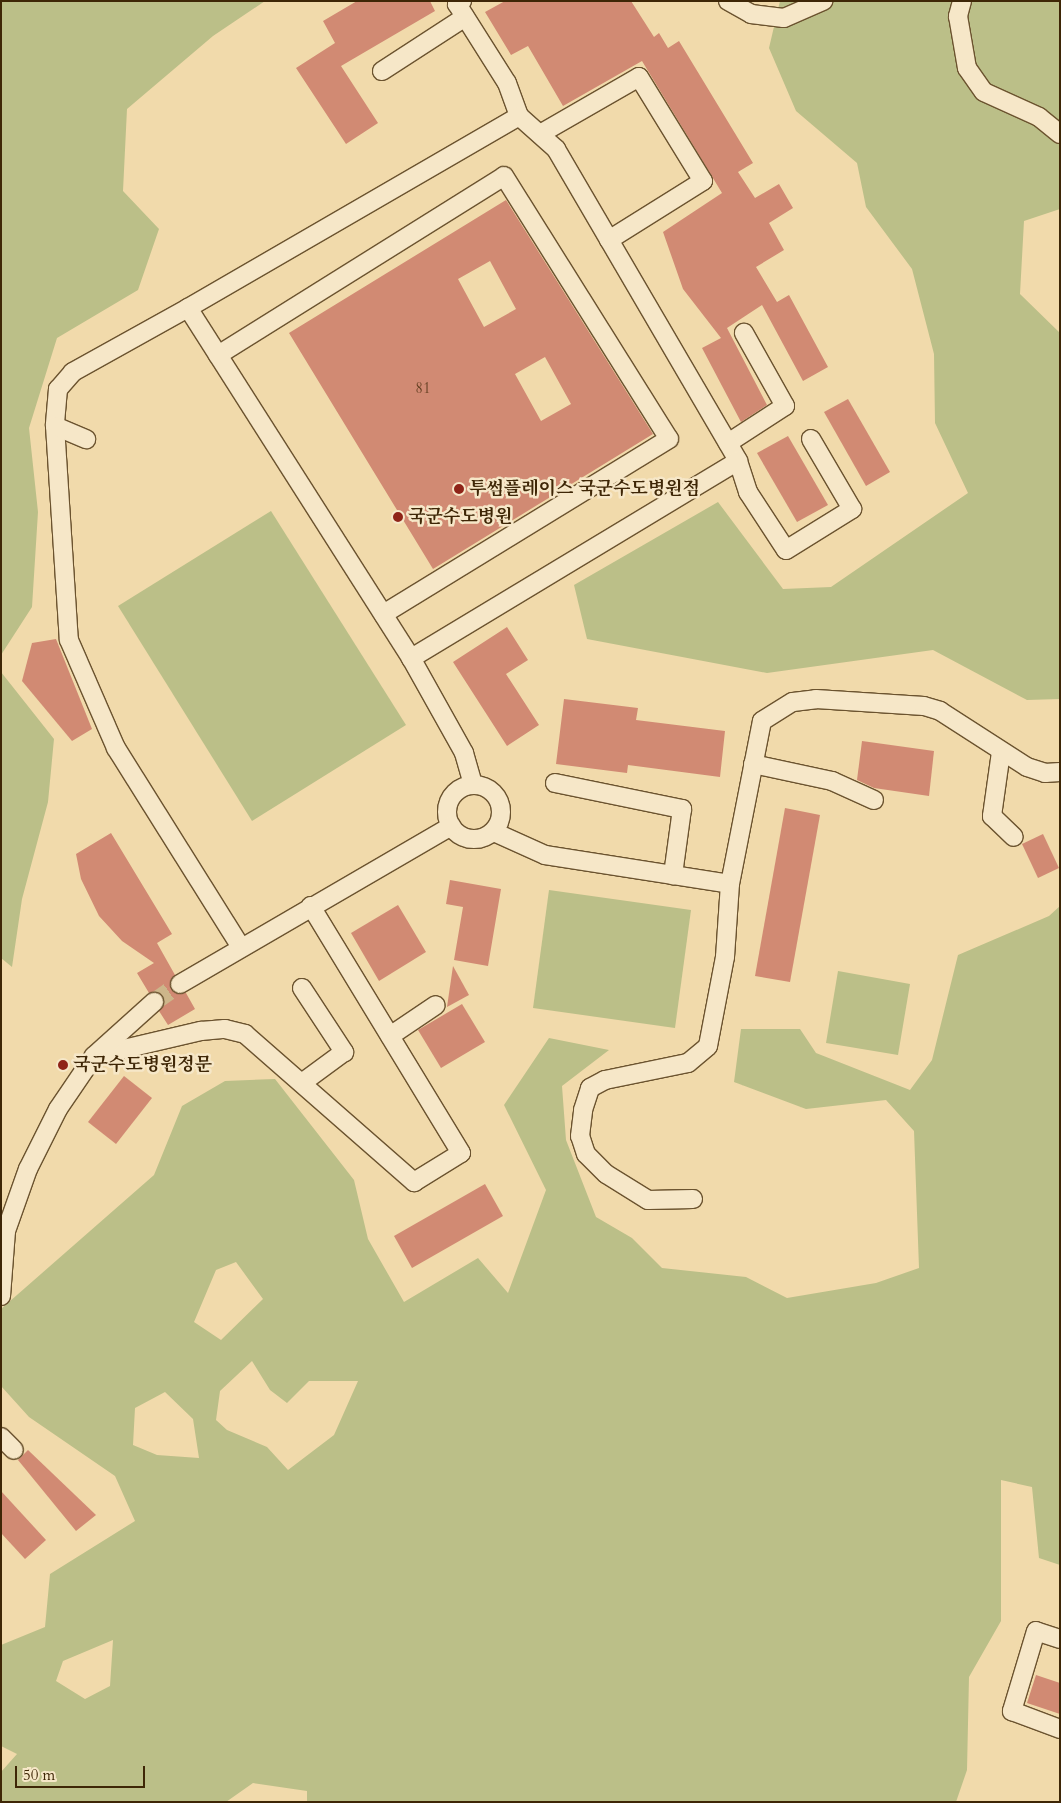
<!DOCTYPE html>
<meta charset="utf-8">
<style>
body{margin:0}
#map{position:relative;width:1061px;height:1803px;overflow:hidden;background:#f1daab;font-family:Cardo,"Noto Serif KR",serif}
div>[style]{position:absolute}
.green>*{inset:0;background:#bbbf88}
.building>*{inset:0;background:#d18a73}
.minor-tunnel>*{height:18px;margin-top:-9px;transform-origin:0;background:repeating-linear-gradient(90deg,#cdb68a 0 18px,transparent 0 27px)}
.roads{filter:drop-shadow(1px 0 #6b532f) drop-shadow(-1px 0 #6b532f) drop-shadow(0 1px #6b532f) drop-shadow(0 -1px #6b532f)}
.minor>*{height:18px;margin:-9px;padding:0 9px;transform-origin:9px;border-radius:9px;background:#f6e7c8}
.minor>.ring{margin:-9px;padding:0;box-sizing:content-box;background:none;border:18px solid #f6e7c8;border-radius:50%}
.dots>*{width:14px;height:14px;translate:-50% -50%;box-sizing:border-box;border:2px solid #f6e7c8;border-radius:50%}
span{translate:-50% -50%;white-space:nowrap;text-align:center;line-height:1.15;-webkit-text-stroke:5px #f6e7c8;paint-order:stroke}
.number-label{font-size:15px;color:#633f21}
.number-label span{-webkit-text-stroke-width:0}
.poi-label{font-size:18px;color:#3e2606;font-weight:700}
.left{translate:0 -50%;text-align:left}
.frame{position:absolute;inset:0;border:2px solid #3e2606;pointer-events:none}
.scale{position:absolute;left:15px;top:1766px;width:130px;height:22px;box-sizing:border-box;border:2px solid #3e2606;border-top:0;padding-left:6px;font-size:15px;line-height:18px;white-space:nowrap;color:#3e2606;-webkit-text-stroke:4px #f6e7c8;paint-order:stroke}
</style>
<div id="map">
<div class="green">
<i style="clip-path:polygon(1px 1px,265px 1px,213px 36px,127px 109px,123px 191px,159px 229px,138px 290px,57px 338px,29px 428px,38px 512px,32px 607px,1px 655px)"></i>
<i style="clip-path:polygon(780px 1px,1060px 1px,1060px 209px,1024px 221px,1020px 294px,1060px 333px,1060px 699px,1027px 700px,933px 650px,767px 673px,587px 639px,574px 585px,718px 502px,783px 589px,831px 587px,968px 493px,935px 423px,934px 354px,912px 269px,866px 207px,857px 163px,796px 111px,769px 48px)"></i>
<i style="clip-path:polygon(271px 511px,406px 725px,252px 821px,118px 606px)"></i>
<i style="clip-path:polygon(1px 672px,54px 739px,48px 802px,22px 899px,12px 967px,1px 958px)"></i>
<i style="clip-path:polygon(549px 890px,691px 910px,675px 1028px,533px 1008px)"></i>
<i style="clip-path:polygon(evenodd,1060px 906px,1060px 1565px,1039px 1558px,1032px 1487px,1001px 1480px,1001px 1621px,969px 1677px,967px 1770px,956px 1802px,307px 1802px,307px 1791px,253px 1783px,226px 1802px,1px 1802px,1px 1772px,17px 1754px,1px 1746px,1px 1645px,45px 1627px,50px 1574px,135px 1521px,115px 1476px,29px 1417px,1px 1386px,1px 1309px,154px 1175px,182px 1106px,225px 1081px,275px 1079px,354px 1180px,368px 1239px,404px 1302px,478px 1258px,508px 1293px,546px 1190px,504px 1105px,549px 1038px,609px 1050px,562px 1086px,566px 1140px,596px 1217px,632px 1238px,662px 1268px,746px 1277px,787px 1298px,876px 1283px,919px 1268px,914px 1131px,886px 1100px,806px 1109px,734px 1082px,741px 1029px,800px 1029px,816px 1053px,910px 1090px,932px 1060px,958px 955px,1049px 916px,1060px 906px,236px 1262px,263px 1299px,221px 1340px,194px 1322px,216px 1270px,236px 1262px,1060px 906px,252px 1361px,270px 1390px,287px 1403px,309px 1381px,358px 1381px,334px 1435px,288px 1470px,267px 1447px,227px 1430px,216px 1420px,220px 1391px,252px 1361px,1060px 906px,165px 1392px,193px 1419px,199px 1458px,157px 1455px,133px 1445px,135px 1408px,165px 1392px,1060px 906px,113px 1640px,110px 1686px,85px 1699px,56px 1681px,63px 1661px,113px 1640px)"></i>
<i style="clip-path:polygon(838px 971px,910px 984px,898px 1055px,826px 1043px)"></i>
</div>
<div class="building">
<i style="clip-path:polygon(357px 1px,430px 1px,435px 11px,341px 66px,378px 123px,346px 144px,296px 68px,335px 43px,323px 21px)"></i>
<i style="clip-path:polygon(505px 1px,631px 1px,654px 37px,659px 33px,668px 48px,679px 41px,753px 163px,738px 172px,755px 198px,779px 184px,793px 208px,769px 223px,784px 250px,756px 267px,777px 302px,789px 295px,828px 367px,803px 381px,762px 305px,727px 328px,767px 405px,741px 422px,702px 348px,721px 338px,683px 289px,663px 232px,722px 193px,642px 61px,563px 106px,528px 46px,511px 55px,485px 12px)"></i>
<i style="clip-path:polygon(evenodd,506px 200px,653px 434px,433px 569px,289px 333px,506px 200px,490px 261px,516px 309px,484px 327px,458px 279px,490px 261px,506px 200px,545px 357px,571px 404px,541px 421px,515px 374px,545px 357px)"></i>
<i style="clip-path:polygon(848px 399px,890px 472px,866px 486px,824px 412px)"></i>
<i style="clip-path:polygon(788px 436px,828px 505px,797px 522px,757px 453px)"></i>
<i style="clip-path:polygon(507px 627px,528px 660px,506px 674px,539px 725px,507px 746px,453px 662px)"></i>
<i style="clip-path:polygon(56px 639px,92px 729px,72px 741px,22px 681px,32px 643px)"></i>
<i style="clip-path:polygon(564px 699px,638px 708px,636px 720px,725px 731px,720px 777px,628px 765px,627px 773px,556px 764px)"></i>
<i style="clip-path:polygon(862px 741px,934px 751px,929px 796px,874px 788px,857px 780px)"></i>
<i style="clip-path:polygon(785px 808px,820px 815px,790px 982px,755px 976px)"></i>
<i style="clip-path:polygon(111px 833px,172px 934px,157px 943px,175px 975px,171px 989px,186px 993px,195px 1009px,168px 1025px,159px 1011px,164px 1005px,162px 995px,149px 993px,137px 973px,154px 963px,122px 941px,99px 916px,81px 879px,76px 854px)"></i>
<i style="clip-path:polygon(1043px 834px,1059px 868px,1038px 878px,1022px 844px)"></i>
<i style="clip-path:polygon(450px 880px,501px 889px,488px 966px,454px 960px,463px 907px,446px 904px)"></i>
<i style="clip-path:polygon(398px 905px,426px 952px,379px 981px,351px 933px)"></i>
<i style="clip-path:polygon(453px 966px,469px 995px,447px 1007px)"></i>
<i style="clip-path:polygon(462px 1004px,485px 1042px,441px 1068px,418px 1030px)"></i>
<i style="clip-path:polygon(124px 1076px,152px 1098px,116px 1144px,88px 1122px)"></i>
<i style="clip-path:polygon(485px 1184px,503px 1216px,412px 1268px,394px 1236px)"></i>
<i style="clip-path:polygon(28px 1450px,96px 1515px,76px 1531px,18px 1460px)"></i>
<i style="clip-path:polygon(1px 1491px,46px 1540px,25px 1559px,1px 1533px)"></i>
<i style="clip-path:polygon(1036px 1675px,1060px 1683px,1060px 1714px,1027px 1703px)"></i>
</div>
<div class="minor-tunnel">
<i style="left:154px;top:1002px;width:32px;rotate:-35deg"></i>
</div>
<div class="roads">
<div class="minor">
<i style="left:462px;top:1px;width:6px;rotate:149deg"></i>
<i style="left:457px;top:4px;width:93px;rotate:57.7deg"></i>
<i style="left:507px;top:83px;width:35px;rotate:70deg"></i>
<i style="left:728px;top:1px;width:26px;rotate:29deg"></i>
<i style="left:751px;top:14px;width:33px;rotate:7deg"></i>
<i style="left:784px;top:18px;width:43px;rotate:-23.6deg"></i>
<i style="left:962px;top:1px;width:16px;rotate:105deg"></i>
<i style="left:958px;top:16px;width:53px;rotate:80.2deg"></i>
<i style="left:967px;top:68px;width:29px;rotate:55deg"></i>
<i style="left:984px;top:92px;width:60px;rotate:24.4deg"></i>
<i style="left:1039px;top:117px;width:27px;rotate:39deg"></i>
<i style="left:382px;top:71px;width:99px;rotate:-33deg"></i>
<i style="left:540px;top:134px;width:114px;rotate:-29.9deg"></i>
<i style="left:639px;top:77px;width:122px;rotate:58.4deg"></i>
<i style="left:703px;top:181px;width:111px;rotate:147.9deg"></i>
<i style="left:188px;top:308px;width:132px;rotate:150.9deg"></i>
<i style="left:73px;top:372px;width:23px;rotate:131deg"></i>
<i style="left:58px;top:389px;width:37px;rotate:95deg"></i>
<i style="left:55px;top:426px;width:214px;rotate:86.3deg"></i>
<i style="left:69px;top:640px;width:118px;rotate:66.5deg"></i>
<i style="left:116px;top:748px;width:235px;rotate:57.9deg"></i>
<i style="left:218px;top:355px;width:337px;rotate:-32deg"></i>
<i style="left:504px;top:176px;width:310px;rotate:57.9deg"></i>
<i style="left:669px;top:439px;width:335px;rotate:148.5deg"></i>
<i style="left:55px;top:426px;width:34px;rotate:23deg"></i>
<i style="left:728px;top:443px;width:68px;rotate:-33deg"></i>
<i style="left:785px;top:406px;width:84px;rotate:-119.3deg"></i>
<i style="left:738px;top:461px;width:33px;rotate:72deg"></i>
<i style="left:748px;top:492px;width:69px;rotate:56.8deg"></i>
<i style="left:786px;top:550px;width:78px;rotate:-31.8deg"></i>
<i style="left:852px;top:509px;width:81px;rotate:-120.4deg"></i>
<i style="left:411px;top:658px;width:415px;rotate:-122.5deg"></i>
<i style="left:188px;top:308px;width:383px;rotate:-30.1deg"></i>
<i style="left:519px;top:116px;width:50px;rotate:41.7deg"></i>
<i style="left:556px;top:149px;width:361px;rotate:59.7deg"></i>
<i style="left:738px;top:461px;width:382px;rotate:148.9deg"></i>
<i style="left:411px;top:658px;width:109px;rotate:60.8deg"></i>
<i style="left:464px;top:753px;width:33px;rotate:74deg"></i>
<i style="left:1001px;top:752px;width:65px;rotate:98deg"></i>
<i style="left:992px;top:816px;width:30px;rotate:44deg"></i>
<i style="left:753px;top:764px;width:81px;rotate:12.1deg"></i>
<i style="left:832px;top:781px;width:46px;rotate:24.3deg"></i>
<i style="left:555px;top:783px;width:130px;rotate:11.6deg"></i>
<i style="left:682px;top:809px;width:67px;rotate:97.8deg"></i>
<i class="ring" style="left:447px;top:785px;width:36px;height:36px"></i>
<i style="left:494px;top:832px;width:56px;rotate:24.3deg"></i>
<i style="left:545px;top:855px;width:187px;rotate:8.9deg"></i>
<i style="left:730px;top:884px;width:166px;rotate:-78.9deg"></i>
<i style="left:762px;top:721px;width:36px;rotate:-32deg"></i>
<i style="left:793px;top:702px;width:23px;rotate:-7deg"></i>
<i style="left:816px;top:699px;width:108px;rotate:3.7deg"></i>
<i style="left:924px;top:706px;width:17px;rotate:17deg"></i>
<i style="left:940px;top:711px;width:103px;rotate:32.8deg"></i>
<i style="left:1027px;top:767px;width:19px;rotate:18deg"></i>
<i style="left:1045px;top:773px;width:15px;rotate:-4deg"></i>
<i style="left:180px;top:984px;width:314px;rotate:-30.2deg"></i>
<i style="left:302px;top:988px;width:77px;rotate:56.7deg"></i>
<i style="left:344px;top:1052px;width:52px;rotate:143.6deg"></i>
<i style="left:390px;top:1036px;width:55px;rotate:-34deg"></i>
<i style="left:94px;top:1056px;width:110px;rotate:-13.2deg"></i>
<i style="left:201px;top:1031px;width:24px;rotate:-5deg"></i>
<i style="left:225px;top:1029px;width:21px;rotate:14deg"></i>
<i style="left:245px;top:1034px;width:225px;rotate:41.2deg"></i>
<i style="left:414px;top:1182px;width:55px;rotate:-31.7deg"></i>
<i style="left:461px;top:1153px;width:289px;rotate:-121.3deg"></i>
<i style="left:693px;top:1199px;width:45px;rotate:178.7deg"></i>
<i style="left:648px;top:1200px;width:49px;rotate:-148.2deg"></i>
<i style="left:606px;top:1174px;width:28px;rotate:-135deg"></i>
<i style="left:586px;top:1154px;width:19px;rotate:-108deg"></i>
<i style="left:580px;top:1136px;width:26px;rotate:-83deg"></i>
<i style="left:583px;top:1110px;width:23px;rotate:-72deg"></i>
<i style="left:590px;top:1088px;width:17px;rotate:-28deg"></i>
<i style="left:605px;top:1080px;width:85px;rotate:-11.6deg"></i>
<i style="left:688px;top:1063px;width:26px;rotate:-40deg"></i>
<i style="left:708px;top:1046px;width:91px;rotate:-79.2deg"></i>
<i style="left:725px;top:957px;width:73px;rotate:-86.1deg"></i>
<i style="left:1px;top:1296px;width:65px;rotate:-85.6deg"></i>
<i style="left:6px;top:1231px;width:66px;rotate:-70.5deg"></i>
<i style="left:28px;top:1169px;width:67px;rotate:-63.4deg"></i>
<i style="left:58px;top:1109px;width:64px;rotate:-55.8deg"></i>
<i style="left:94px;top:1056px;width:81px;rotate:-42deg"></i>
<i style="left:1px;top:1437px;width:18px;rotate:45deg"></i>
<i style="left:1060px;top:1639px;width:25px;rotate:-162deg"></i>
<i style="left:1036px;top:1631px;width:84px;rotate:106.7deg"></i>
<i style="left:1012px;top:1711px;width:51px;rotate:20.6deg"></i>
</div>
</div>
<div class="dots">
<i style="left:459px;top:489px;background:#8f2418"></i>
<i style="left:398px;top:517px;background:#8f2418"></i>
<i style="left:63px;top:1065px;background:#8f2418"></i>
</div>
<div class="number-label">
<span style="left:423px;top:389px">81</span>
</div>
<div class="poi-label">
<span class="left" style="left:469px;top:489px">투썸플레이스 국군수도병원점</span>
<span class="left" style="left:408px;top:517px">국군수도병원</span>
<span class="left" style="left:73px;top:1065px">국군수도병원정문</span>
</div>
<div class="frame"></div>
<div class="scale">50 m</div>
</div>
